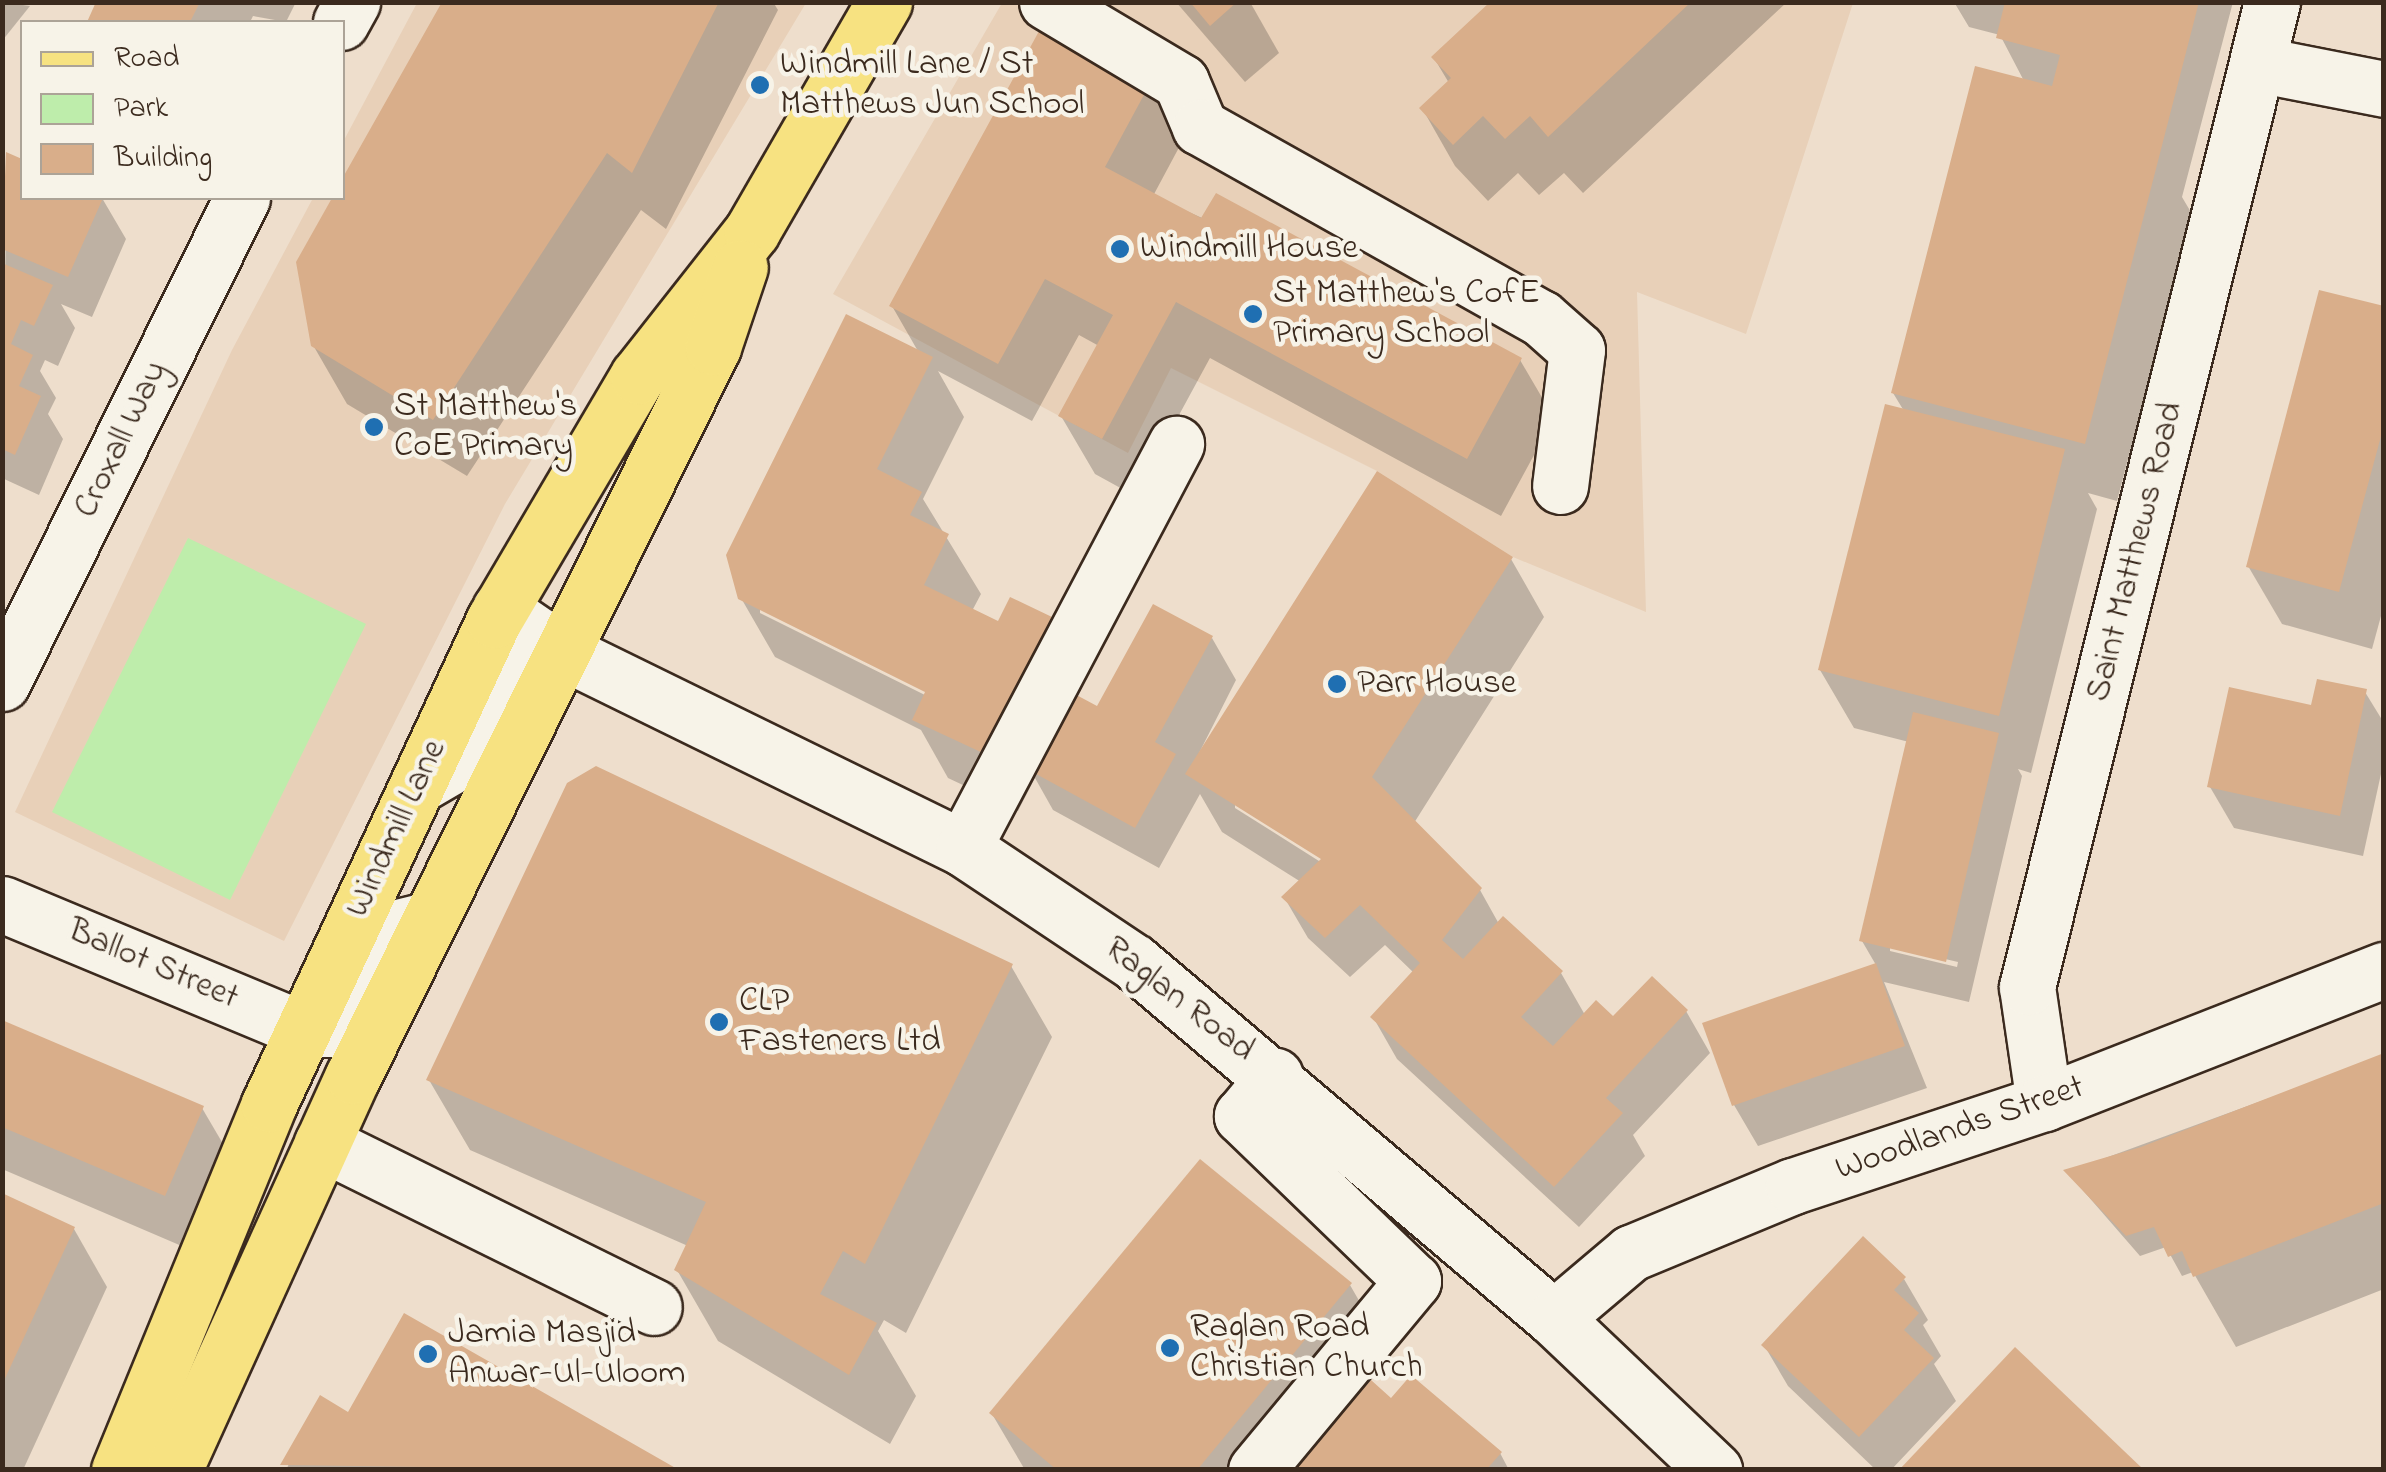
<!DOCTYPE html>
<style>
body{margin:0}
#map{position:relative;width:2386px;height:1472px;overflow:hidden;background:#eedecc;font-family:"Indie Flower",sans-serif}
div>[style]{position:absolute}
.built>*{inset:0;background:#e8d0b8}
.green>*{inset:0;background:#beedab}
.shadow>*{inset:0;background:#0003}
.building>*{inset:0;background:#d9ae8a}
.roads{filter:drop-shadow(2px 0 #3b2a1e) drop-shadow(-2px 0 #3b2a1e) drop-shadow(0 2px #3b2a1e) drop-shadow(0 -2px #3b2a1e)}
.minor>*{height:55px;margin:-27.5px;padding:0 27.5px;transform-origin:27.5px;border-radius:27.5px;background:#f7f3e8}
.major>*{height:55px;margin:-27.5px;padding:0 27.5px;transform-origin:27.5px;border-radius:27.5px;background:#f7e281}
.dots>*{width:28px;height:28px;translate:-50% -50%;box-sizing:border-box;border:5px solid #f7f3e8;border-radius:50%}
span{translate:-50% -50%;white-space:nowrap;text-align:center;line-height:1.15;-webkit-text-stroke:9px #f7f3e8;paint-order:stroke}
.poi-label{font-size:35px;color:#3b2a1e}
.left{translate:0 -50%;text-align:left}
.street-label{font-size:35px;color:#3b2a1e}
.frame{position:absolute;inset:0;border:5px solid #3b2a1e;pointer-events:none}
.legend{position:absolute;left:20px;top:20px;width:325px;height:180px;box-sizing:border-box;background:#f7f3e8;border:2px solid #aca397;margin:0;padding:12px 18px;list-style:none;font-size:30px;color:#3b2a1e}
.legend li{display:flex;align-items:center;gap:20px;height:50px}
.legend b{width:50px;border:2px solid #aca397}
</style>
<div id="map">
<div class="built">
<i style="clip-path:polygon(417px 3px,806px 3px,505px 504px,284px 941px,15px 812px,232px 350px,313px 198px,342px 198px,343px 142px)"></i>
<i style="clip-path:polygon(1002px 3px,1853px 3px,1746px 334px,1637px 292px,1646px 612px,1513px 557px,1377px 471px,1171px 368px,1128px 453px,833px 294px)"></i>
</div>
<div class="green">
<i style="clip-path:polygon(188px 538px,366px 624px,230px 900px,52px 812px)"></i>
</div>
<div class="shadow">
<i style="clip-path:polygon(2px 2px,30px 6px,2px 41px)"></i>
<i style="clip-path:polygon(99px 2px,296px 2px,286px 22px,253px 16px,250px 22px,90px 22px)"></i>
<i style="clip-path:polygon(445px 2px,773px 2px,778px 10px,666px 229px,641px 210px,467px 476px,347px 404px,313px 345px,298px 262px,335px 198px,342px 198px)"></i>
<i style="clip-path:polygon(1176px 2px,1250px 2px,1279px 53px,1245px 82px)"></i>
<i style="clip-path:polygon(1493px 2px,1787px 2px,1583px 193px,1564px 173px,1539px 195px,1518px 173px,1488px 201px,1455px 166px,1422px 108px,1449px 83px,1434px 58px)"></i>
<i style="clip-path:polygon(evenodd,1954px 2px,2233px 2px,2182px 197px,2192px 214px,2117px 501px,2088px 493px,2097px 509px,2031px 773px,2018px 769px,2022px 776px,1969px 1002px,1884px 982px,1927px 1088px,1758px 1146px,1734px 1105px,1876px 965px,1862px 941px,1909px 742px,1854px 728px,1820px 670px,1904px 411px,1893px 393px,2024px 81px,2000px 35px,1969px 27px,1954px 2px,1890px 946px,1958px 962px,1957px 967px,1890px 951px,1890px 946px)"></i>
<i style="clip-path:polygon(evenodd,1150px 82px,1183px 140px,1153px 196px,1520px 360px,1554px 418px,1501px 516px,1210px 358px,1135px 496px,1095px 474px,1061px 416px,1099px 346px,1079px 335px,1032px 421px,938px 371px,964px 417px,923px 499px,981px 594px,972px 611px,999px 624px,1051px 619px,1084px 677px,1075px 697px,1098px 710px,1212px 638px,1236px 680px,1191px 769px,1511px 559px,1544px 617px,1414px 823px,1480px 890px,1499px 924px,1561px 973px,1585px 1015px,1614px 1019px,1686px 1011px,1710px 1053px,1633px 1135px,1645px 1156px,1579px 1227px,1397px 1059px,1373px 1017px,1414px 973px,1385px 945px,1350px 977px,1308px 938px,1284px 897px,1301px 882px,1222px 832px,1200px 794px,1159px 868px,1053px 810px,1035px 778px,1018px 811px,948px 778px,921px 730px,775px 657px,741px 598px,919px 353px,892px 306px,1150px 82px,760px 607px,938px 695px,935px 700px,760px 613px,760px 607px,1150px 82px,1235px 802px,1333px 864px,1330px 868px,1235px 808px,1235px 802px)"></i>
<i style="clip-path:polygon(7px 156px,22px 162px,22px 198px,102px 198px,126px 239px,92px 317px,61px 304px,75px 328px,58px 366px,45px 360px,40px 371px,56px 398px,48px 414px,63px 439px,39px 495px,2px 478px)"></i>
<i style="clip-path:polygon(2384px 309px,2384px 605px,2372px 649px,2282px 624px,2248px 566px)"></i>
<i style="clip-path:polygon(2365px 692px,2384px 723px,2384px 760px,2363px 856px,2234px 828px,2210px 787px,2313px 708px)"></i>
<i style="clip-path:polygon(1011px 966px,1052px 1037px,906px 1333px,884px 1320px,878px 1331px,916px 1396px,890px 1444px,718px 1341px,677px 1270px,688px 1246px,470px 1150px,429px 1080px)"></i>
<i style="clip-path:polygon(2px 1022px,202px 1108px,236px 1166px,198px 1253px,2px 1169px)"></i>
<i style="clip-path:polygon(2384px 1056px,2384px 1289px,2236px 1347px,2193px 1272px,2182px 1276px,2166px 1247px,2140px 1256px,2067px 1172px)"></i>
<i style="clip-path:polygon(2px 1196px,74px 1229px,107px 1287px,23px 1470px,2px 1470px)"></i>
<i style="clip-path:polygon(1904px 1279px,1928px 1320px,1923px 1325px,1941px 1356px,1934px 1364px,1956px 1401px,1891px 1470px,1876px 1470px,1788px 1386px,1764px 1345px)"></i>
<i style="clip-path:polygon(1350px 1285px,1391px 1356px,1369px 1381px,1392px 1401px,1500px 1453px,1509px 1470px,1025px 1470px,992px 1414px)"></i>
<i style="clip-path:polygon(321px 1399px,349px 1416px,674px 1470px,286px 1470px)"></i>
</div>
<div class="building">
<i style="clip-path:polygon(96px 2px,200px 2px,190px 22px,87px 22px)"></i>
<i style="clip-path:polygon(442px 2px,719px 2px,632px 173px,607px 153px,433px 420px,311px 346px,296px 262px,332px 198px,342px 198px,342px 179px)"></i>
<i style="clip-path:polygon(1190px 2px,1237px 2px,1210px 26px)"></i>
<i style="clip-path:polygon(1490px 2px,1691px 2px,1548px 137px,1530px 116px,1505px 139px,1483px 116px,1453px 145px,1419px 108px,1451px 78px,1431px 57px)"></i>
<i style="clip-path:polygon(2005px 2px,2199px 2px,2085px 444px,1891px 393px,1975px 66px,2052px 86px,2060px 55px,1996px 38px)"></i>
<i style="clip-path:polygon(1044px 22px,1152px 80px,1105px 167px,1201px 218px,1216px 193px,1522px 358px,1467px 459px,1176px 302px,1102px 439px,1058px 416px,1113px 315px,1045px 279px,998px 364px,889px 306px)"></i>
<i style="clip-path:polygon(6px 152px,22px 159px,22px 198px,103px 198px,68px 277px,2px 249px)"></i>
<i style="clip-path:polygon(2px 263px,53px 285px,34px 326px,21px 320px,11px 344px,33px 355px,19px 386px,41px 396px,15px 455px,2px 449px)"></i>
<i style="clip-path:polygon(2319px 290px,2384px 306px,2384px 425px,2339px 592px,2246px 567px)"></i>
<i style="clip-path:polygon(846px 314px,933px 357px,877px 469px,922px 492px,910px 515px,949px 534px,924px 585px,998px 621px,1010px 597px,1052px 617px,985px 754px,912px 720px,925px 692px,738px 599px,726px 555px)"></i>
<i style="clip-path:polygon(1885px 404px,2065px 449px,1999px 716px,1818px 670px)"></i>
<i style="clip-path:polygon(1377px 471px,1513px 557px,1372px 777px,1482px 888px,1442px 940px,1463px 959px,1503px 916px,1563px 971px,1521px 1017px,1553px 1046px,1596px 1000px,1613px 1016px,1652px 976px,1688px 1010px,1606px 1098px,1623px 1113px,1554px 1187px,1370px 1017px,1420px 963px,1360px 905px,1325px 938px,1281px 897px,1321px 859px,1185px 774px)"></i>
<i style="clip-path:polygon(1153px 604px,1213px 636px,1155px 742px,1176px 754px,1135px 828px,1027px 769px,1069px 691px,1097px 706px)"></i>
<i style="clip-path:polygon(2317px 679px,2367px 689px,2340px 816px,2207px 787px,2229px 687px,2311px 705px)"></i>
<i style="clip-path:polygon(1913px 712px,1999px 733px,1946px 962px,1859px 941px)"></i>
<i style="clip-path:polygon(596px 766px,1013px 964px,865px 1264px,843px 1251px,820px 1294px,877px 1323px,849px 1375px,674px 1270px,706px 1202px,426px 1080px,567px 783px)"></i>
<i style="clip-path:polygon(1876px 963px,1905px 1046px,1732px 1106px,1702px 1023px)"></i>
<i style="clip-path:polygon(2px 1020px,204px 1106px,165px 1196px,2px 1127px)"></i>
<i style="clip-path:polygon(2384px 1053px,2384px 1203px,2193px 1277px,2182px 1251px,2168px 1257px,2154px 1227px,2126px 1236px,2063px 1170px,2141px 1147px)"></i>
<i style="clip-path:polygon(1200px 1159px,1352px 1283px,1197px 1470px,1057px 1470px,989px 1413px)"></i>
<i style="clip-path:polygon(2px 1193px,75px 1227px,2px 1385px)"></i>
<i style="clip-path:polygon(1863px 1236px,1906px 1277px,1894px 1290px,1919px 1313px,1904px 1330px,1934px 1358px,1859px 1437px,1761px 1345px)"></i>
<i style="clip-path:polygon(404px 1313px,679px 1470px,280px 1465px,320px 1395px,348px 1412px)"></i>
<i style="clip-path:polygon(2015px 1347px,2144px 1470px,1899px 1470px)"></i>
<i style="clip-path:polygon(1411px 1375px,1502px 1452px,1486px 1470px,1294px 1470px,1371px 1380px,1391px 1398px)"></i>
</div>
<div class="roads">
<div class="minor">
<i style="left:1047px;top:2px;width:156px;rotate:30.8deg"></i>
<i style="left:1181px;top:82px;width:49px;rotate:67.1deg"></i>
<i style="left:1200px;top:127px;width:391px;rotate:29.3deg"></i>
<i style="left:1541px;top:318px;width:48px;rotate:41.6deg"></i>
<i style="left:1577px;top:350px;width:137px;rotate:97.1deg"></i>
<i style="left:341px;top:22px;width:23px;rotate:-61deg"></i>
<i style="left:2257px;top:64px;width:129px;rotate:11.1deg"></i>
<i style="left:500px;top:609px;width:74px;rotate:34.5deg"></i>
<i style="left:561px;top:651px;width:448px;rotate:26.1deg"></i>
<i style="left:963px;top:848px;width:206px;rotate:33.7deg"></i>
<i style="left:1134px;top:962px;width:551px;rotate:40.29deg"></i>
<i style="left:1554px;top:1318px;width:221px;rotate:43.5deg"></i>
<i style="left:2px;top:683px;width:541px;rotate:-63.67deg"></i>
<i style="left:417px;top:786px;width:53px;rotate:-30.4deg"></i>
<i style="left:463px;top:759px;width:125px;rotate:-63.4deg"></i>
<i style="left:519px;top:647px;width:42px;rotate:5.4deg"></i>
<i style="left:963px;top:848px;width:457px;rotate:-62.2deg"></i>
<i style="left:2px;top:904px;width:326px;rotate:22.6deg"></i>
<i style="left:303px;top:1029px;width:30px"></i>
<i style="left:333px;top:1029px;width:112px;rotate:-61.8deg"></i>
<i style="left:386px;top:930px;width:45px;rotate:-14deg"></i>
<i style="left:2044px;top:1103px;width:117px;rotate:-98.3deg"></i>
<i style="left:2027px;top:987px;width:1015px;rotate:-76.03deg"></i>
<i style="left:322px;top:1143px;width:370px;rotate:26.3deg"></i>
<i style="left:1554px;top:1318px;width:101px;rotate:-40.2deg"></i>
<i style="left:1631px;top:1253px;width:175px;rotate:-22.5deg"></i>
<i style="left:1793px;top:1186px;width:264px;rotate:-18.3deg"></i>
<i style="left:2044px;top:1103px;width:365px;rotate:-21.4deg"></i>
<i style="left:1256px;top:1470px;width:246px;rotate:-50.3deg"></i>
<i style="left:1413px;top:1281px;width:238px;rotate:-136deg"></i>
<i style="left:1242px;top:1116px;width:52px;rotate:-50.5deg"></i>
</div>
<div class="major">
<i style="left:119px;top:1470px;width:396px;rotate:-67.7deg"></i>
<i style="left:269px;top:1104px;width:534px;rotate:-65.07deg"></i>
<i style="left:494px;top:620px;width:283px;rotate:-59.5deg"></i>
<i style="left:638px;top:376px;width:184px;rotate:-51.8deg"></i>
<i style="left:752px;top:231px;width:264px;rotate:-60deg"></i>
<i style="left:174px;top:1470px;width:433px;rotate:-65.6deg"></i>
<i style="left:353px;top:1076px;width:813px;rotate:-63.72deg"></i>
<i style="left:713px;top:347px;width:84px;rotate:-71.4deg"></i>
</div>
</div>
<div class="dots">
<i style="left:760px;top:85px;background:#1f6fb2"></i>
<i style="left:1120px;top:249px;background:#1f6fb2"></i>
<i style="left:1253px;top:314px;background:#1f6fb2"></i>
<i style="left:374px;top:427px;background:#1f6fb2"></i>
<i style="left:1337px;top:684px;background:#1f6fb2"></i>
<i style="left:719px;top:1022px;background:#1f6fb2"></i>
<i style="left:1170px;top:1348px;background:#1f6fb2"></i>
<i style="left:428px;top:1354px;background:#1f6fb2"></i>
</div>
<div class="poi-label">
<span class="left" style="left:780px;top:85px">Windmill Lane / St<br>Matthews Jun School</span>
<span class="left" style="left:1140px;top:249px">Windmill House</span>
<span class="left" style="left:1273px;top:314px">St Matthew's CofE<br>Primary School</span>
<span class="left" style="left:394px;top:427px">St Matthew's<br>CoE Primary</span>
<span class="left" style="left:1357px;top:684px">Parr House</span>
<span class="left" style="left:739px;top:1022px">CLP<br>Fasteners Ltd</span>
<span class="left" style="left:1190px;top:1348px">Raglan Road<br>Christian Church</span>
<span class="left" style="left:448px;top:1354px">Jamia Masjid<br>Anwar-Ul-Uloom</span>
</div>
<div class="street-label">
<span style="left:122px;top:440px;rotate:-64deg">Croxall Way</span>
<span style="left:2136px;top:552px;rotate:-76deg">Saint Matthews Road</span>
<span style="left:397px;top:829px;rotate:-65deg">Windmill Lane</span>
<span style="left:153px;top:965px;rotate:23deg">Ballot Street</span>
<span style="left:1179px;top:1000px;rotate:38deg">Raglan Road</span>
<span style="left:1960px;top:1129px;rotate:-19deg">Woodlands Street</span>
</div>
<div class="frame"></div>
<ul class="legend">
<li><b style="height:12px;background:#f7e281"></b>Road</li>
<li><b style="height:28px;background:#beedab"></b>Park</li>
<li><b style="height:28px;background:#d9ae8a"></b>Building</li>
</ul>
</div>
